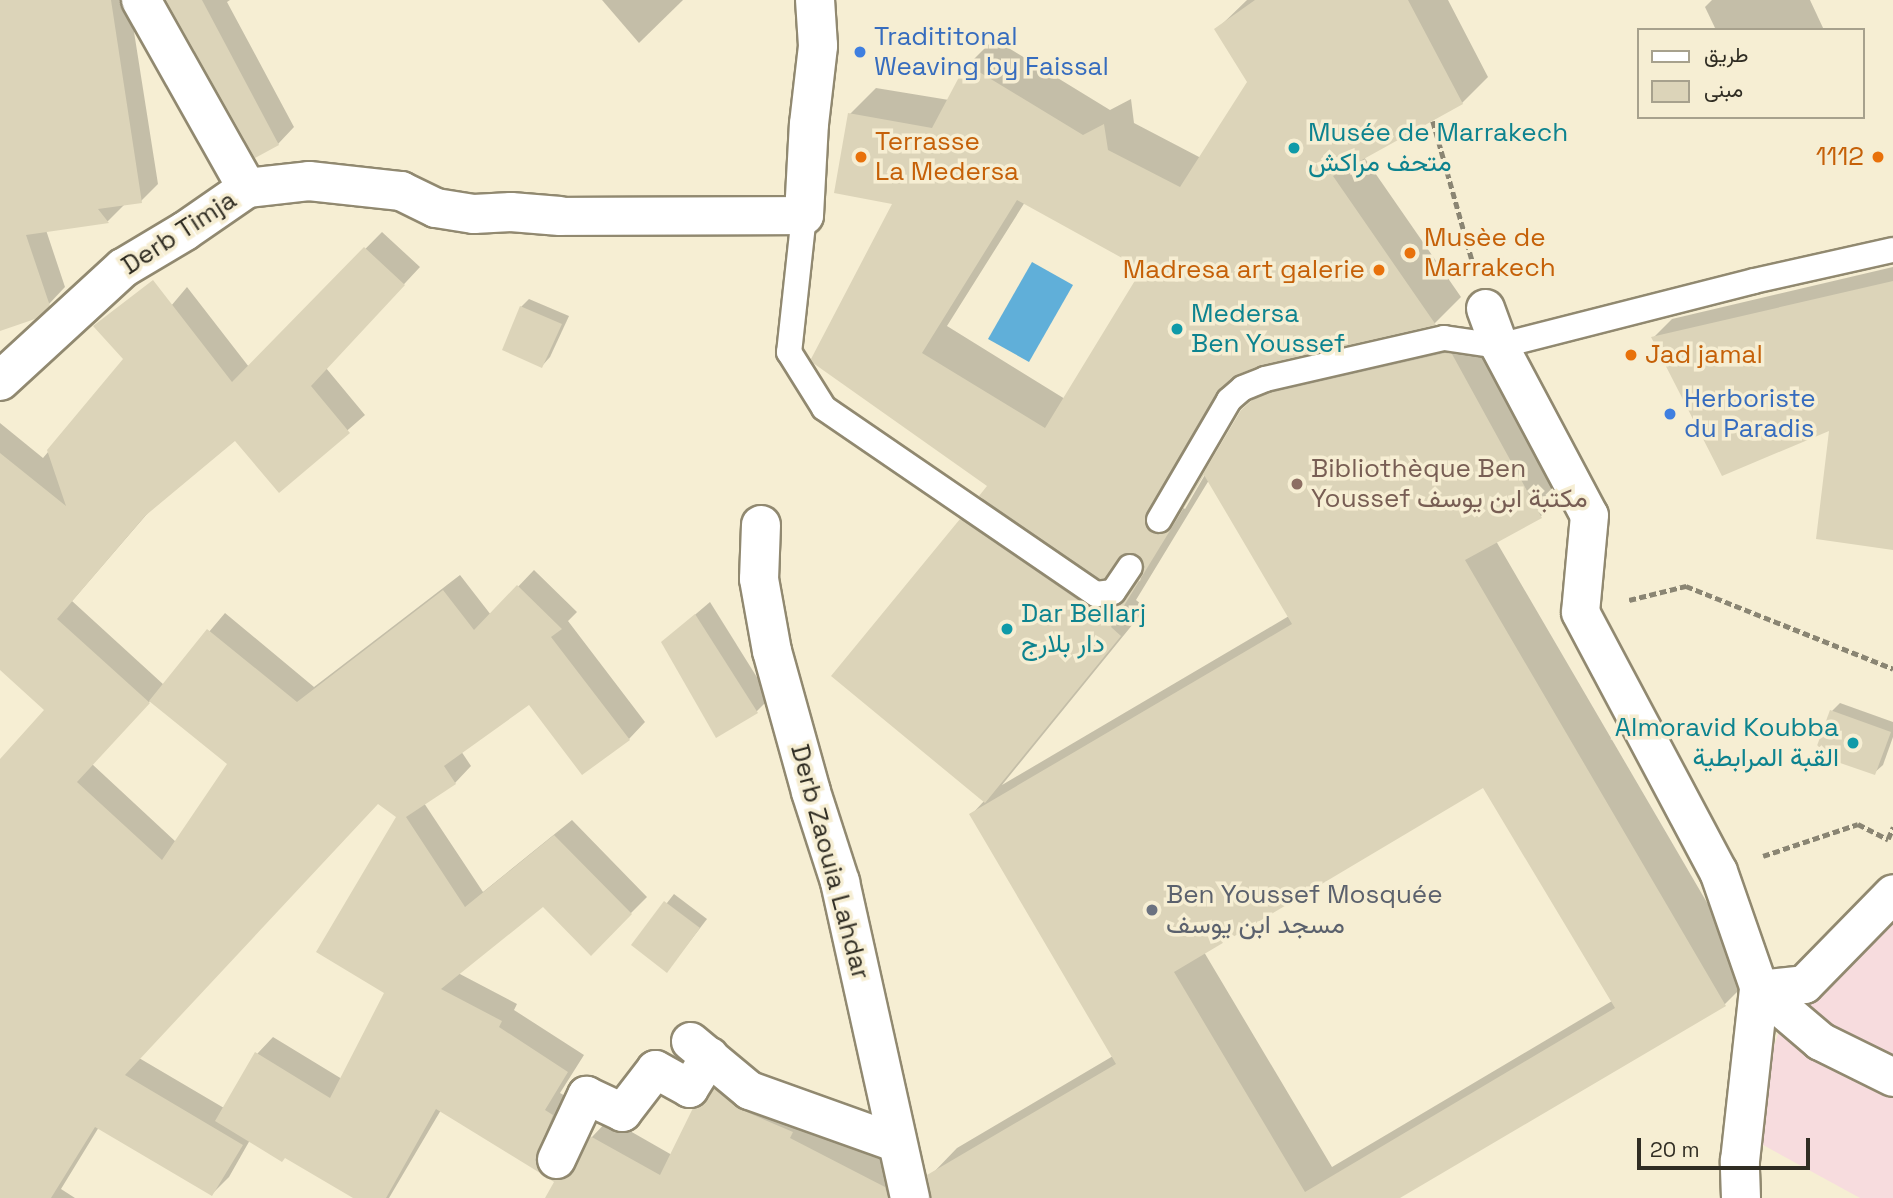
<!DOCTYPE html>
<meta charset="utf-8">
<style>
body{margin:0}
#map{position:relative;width:1893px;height:1198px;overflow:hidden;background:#f6eed3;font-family:"Space Grotesk",Vazirmatn,sans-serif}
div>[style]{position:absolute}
.commercial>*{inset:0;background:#f7dcde}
.water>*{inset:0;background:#60afd9}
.shadow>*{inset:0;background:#0003}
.building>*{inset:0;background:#dcd4b9}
.path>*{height:4.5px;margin-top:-2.25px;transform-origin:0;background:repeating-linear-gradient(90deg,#8a8573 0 7px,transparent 0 10.5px)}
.roads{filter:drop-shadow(2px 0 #918970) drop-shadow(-2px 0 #918970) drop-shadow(0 2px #918970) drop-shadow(0 -2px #918970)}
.service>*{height:24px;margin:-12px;padding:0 12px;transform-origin:12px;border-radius:12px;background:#fff}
.pedestrian>*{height:37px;margin:-18.5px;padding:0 18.5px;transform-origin:18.5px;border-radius:18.5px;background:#fff}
.minor>*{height:38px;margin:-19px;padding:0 19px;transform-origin:19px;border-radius:19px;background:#fff}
.dots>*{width:19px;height:19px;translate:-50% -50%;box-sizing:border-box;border:4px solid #f6eed3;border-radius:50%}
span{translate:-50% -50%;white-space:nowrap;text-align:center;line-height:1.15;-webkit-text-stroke:7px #f6eed3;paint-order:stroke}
.shop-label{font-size:26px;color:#366cbe}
.left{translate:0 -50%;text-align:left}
.culture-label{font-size:26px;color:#0d838f}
.right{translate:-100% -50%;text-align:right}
.food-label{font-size:26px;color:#c56008}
.street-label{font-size:26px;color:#302d23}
.education-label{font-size:26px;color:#785e54}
.worship-label{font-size:26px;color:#5b616d}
.legend{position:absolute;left:1637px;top:28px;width:228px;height:91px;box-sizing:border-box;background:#f6eed3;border:2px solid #a7a18d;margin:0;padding:9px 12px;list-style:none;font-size:21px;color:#302d23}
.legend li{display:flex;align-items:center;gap:14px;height:35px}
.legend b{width:35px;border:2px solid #a7a18d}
.scale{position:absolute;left:1637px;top:1138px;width:173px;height:32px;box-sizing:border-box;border:4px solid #302d23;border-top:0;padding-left:9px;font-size:21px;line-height:24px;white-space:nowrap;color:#302d23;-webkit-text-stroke:5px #f6eed3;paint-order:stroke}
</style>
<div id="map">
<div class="commercial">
<i style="clip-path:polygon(1893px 909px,1893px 1198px,1860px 1198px,1743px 1134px,1788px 1006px)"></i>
</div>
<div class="water">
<i style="clip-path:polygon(1032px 262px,1073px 285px,1029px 362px,988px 339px)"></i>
</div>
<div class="shadow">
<i style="clip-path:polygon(0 0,129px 0,158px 184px,141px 201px,124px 205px,108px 221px,46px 230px,65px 287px,49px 304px,0 329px)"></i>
<i style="clip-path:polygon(168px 0,230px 0,227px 2px,294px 127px,278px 144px)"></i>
<i style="clip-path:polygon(602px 0,683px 0,639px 43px)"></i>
<i style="clip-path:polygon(evenodd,1247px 0,1448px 0,1488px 77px,1462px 103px,1364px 157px,1461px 297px,1435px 323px,1261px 363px,1237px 373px,1172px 484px,1172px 500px,1185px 509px,1242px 411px,1269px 383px,1298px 367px,1479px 328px,1568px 490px,1541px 516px,1496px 541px,1751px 978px,1725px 1004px,1397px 1198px,937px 1198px,931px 1175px,957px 1148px,1113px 1056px,971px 815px,985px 800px,961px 520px,984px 497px,990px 486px,813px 358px,895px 203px,850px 114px,876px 88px,949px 100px,968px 65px,994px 39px,1110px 110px,1131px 99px,1134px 123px,1201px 158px,1249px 82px,1217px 29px,1247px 0,1025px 202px,1145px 268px,1065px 399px,947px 326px,1025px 202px,1247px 0,1209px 480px,1289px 616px,1002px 785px,1146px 608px,1136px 600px,1209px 480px,1247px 0,1128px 552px,1139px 553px,1145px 561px,1140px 581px,1124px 583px,1106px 574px,1128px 552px,1247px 0,1484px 785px,1612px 1001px,1332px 1167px,1204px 952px,1484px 785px)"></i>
<i style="clip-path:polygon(1712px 0,1810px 0,1824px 30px,1716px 30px,1705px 7px)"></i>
<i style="clip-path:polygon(evenodd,382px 232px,420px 267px,326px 368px,365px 415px,279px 490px,235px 438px,153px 507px,72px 601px,164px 685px,225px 613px,314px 687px,460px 575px,491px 615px,534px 570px,577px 612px,568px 621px,645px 722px,629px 739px,529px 702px,461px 751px,471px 766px,455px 783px,424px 803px,483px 892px,572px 820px,647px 897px,591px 953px,543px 905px,458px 973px,517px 1004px,514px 1010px,584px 1055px,560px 1093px,569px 1098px,560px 1158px,545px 1174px,441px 1110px,389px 1198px,356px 1198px,285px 1156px,250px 1140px,229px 1177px,212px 1194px,99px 1127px,61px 1189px,75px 1198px,0 1198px,0 761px,47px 709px,0 668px,0 423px,43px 458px,187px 287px,249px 367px,382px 232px,151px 700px,229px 764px,176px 842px,92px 764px,151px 700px,382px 232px,379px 802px,399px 817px,386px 993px,342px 1079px,273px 1037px,257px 1054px,224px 1108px,139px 1058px,379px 802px)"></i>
<i style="clip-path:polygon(1893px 267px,1893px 548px,1832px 429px,1653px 338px,1672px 319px)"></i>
<i style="clip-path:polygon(529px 299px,569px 316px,550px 357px,542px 366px,521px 307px)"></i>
<i style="clip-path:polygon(710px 602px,770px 698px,756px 712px,663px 642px)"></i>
<i style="clip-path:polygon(1840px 703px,1893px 722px,1893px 737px,1883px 765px,1874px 773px,1832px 711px)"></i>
<i style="clip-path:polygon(674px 894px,707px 919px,667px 971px,634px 945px)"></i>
<i style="clip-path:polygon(733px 1072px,806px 1120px,902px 1170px,916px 1198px,547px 1198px,557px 1182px,551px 1178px,568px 1161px,581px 1160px,592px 1137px,609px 1119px,672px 1155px,695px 1109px)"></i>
</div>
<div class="building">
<i style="clip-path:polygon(0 0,111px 0,142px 203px,98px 209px,109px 223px,26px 235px,50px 306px,35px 319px,0 331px)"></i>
<i style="clip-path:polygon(166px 0,202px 0,279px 145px,255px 158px)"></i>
<i style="clip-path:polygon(evenodd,1255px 0,1408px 0,1463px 104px,1333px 176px,1436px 325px,1261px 365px,1234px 376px,1216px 393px,1146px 513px,1146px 527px,1158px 535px,1171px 528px,1241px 410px,1251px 401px,1270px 393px,1445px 353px,1452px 354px,1542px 518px,1465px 560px,1726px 1006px,1400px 1198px,931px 1198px,927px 1175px,1116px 1064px,969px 814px,1292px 624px,1204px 475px,1111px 627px,1121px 636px,985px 803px,831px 676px,960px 519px,1088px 607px,1098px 609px,1121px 604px,1145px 567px,1139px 555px,1124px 553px,1105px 578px,1100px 579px,979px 496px,987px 486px,813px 363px,811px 359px,892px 204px,834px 193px,848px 113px,932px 128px,966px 64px,1083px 135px,1104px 124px,1108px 150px,1180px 187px,1247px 82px,1214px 29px,1255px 0,1017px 200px,1142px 269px,1045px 428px,922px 353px,1017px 200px,1255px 0,1483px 788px,1615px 1008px,1305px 1192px,1174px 972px,1483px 788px)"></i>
<i style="clip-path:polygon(364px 247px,405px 285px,311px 386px,350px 433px,279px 493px,235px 441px,145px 516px,57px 619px,150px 703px,77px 782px,162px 860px,227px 764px,149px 701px,207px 629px,297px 702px,443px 590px,474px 630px,517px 585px,562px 629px,551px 637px,630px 740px,582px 775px,529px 705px,444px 766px,456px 784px,406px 817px,465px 907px,554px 835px,632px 914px,591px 956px,543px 907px,441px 989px,502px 1021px,499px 1027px,568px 1072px,545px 1110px,553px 1115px,535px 1160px,545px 1176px,436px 1109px,386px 1198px,353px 1198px,285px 1158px,282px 1162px,215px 1121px,255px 1052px,330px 1098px,384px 993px,316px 952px,396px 817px,378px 804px,125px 1075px,243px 1145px,212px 1196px,95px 1127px,51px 1198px,0 1198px,0 759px,44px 710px,0 670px,0 453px,66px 506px,47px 450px,123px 359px,93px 326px,153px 280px,232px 382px)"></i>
<i style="clip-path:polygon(1893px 281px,1893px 550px,1816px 539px,1829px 431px,1722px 476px,1651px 337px)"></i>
<i style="clip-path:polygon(520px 306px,562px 324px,542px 368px,502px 350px)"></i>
<i style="clip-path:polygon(695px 614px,758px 713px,716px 738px,661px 642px)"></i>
<i style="clip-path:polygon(1830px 710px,1891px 732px,1875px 775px,1814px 754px)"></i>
<i style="clip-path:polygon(664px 901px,700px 928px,667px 973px,631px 945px)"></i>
<i style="clip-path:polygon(714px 1088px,742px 1110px,793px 1132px,790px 1138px,885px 1187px,888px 1198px,545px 1198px,554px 1182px,548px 1178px,558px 1180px,569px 1176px,590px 1136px,660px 1175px,693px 1108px,706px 1100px)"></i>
</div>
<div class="path">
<i style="left:1433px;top:121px;width:148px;rotate:74.3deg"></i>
<i style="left:1629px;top:600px;width:59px;rotate:-13.8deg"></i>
<i style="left:1686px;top:586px;width:223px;rotate:21.8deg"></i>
<i style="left:1763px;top:856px;width:100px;rotate:-18.6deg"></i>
<i style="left:1858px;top:824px;width:34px;rotate:27deg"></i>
<i style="left:1888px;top:839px;width:13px;rotate:-67deg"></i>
</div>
<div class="roads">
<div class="service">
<i style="left:804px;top:215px;width:138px;rotate:96.2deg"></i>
<i style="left:789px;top:352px;width:66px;rotate:58deg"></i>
<i style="left:824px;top:408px;width:330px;rotate:34.4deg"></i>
<i style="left:1096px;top:594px;width:17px;rotate:-7deg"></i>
<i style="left:1113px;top:592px;width:30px;rotate:-56deg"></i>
<i style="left:1159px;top:520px;width:139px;rotate:-59.7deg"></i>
<i style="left:1229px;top:400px;width:18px;rotate:-41deg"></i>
<i style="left:1243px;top:388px;width:24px;rotate:-22deg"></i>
<i style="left:1265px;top:379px;width:184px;rotate:-12.9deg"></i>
<i style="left:1444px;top:338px;width:56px;rotate:8.3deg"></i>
<i style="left:1499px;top:346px;width:263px;rotate:-14.3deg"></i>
<i style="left:1754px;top:281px;width:142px;rotate:-12.6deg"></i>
</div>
<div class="pedestrian">
<i style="left:560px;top:216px;width:244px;rotate:-0.2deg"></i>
<i style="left:1485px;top:308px;width:40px;rotate:69.8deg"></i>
<i style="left:1499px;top:346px;width:191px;rotate:62deg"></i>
<i style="left:1589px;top:515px;width:97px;rotate:95.3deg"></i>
<i style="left:1580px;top:612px;width:293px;rotate:62deg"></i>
<i style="left:1718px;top:871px;width:125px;rotate:70.8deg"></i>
<i style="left:1759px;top:989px;width:80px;rotate:40.4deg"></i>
<i style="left:1820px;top:1041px;width:81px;rotate:26.3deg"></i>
<i style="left:1759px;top:989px;width:45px;rotate:-6.3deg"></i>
<i style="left:1804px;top:984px;width:127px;rotate:-45.6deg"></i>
<i style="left:690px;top:1041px;width:77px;rotate:39.7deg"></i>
<i style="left:749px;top:1090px;width:157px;rotate:19.7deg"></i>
<i style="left:556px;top:1159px;width:71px;rotate:-64.9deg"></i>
<i style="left:586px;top:1095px;width:40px;rotate:25deg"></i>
<i style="left:622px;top:1112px;width:54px;rotate:-52.5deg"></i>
<i style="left:655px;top:1069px;width:39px;rotate:29deg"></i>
<i style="left:689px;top:1088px;width:38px;rotate:-58deg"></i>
</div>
<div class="minor">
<i style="left:141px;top:0;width:216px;rotate:60.6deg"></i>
<i style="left:804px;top:215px;width:91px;rotate:-86.9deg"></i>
<i style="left:809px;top:124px;width:79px;rotate:-83.4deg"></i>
<i style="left:818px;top:46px;width:46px;rotate:-93.7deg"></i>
<i style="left:0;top:381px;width:167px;rotate:-42.6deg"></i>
<i style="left:123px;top:268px;width:72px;rotate:-30.8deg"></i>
<i style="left:185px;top:231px;width:75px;rotate:-34.7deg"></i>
<i style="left:247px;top:188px;width:62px;rotate:-6.4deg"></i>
<i style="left:309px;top:181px;width:93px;rotate:6.2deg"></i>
<i style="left:401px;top:191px;width:39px;rotate:26deg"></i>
<i style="left:436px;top:208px;width:38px;rotate:9deg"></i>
<i style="left:474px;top:214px;width:37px;rotate:-3deg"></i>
<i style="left:511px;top:212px;width:49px;rotate:4.7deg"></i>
<i style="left:761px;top:525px;width:54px;rotate:92.1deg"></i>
<i style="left:759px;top:579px;width:73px;rotate:79.8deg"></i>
<i style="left:772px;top:651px;width:146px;rotate:74.5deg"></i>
<i style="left:811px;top:792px;width:95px;rotate:72.1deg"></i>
<i style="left:840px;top:882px;width:324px;rotate:77.5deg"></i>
<i style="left:1741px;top:1198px;width:37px;rotate:-92deg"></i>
<i style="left:1740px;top:1161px;width:173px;rotate:-83.7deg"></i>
</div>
</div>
<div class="dots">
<i style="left:860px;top:52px;background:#3f7fe0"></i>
<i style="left:1294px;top:148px;background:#0f9aa8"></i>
<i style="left:861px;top:157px;background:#e8710a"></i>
<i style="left:1878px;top:157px;background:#e8710a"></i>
<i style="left:1410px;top:253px;background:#e8710a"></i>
<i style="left:1379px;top:270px;background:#e8710a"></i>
<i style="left:1177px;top:329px;background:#0f9aa8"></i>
<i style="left:1631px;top:355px;background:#e8710a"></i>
<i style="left:1670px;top:414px;background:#3f7fe0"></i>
<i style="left:1297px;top:484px;background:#8d6e63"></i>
<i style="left:1007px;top:629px;background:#0f9aa8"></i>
<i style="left:1853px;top:743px;background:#0f9aa8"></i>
<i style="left:1152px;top:910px;background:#6b7280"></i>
</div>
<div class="shop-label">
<span class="left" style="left:874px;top:52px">Tradititonal<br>Weaving by Faissal</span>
<span class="left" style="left:1684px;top:414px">Herboriste<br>du Paradis</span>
</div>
<div class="culture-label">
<span class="left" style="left:1308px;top:148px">Musée de Marrakech<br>متحف مراكش</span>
<span class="left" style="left:1191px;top:329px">Medersa<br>Ben Youssef</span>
<span class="left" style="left:1021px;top:629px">Dar Bellarj<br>دار بلارج</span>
<span class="right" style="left:1839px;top:743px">Almoravid Koubba<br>القبة المرابطية</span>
</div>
<div class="food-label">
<span class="left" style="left:875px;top:157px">Terrasse<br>La Medersa</span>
<span class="right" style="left:1864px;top:157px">1112</span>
<span class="left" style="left:1424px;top:253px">Musèe de<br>Marrakech</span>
<span class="right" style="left:1365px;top:270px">Madresa art galerie</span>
<span class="left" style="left:1645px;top:355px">Jad jamal</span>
</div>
<div class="street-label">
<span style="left:179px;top:233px;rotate:-33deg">Derb Timja</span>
<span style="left:830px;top:862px;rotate:75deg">Derb Zaouia Lahdar</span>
</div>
<div class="education-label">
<span class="left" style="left:1311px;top:484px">Bibliothèque Ben<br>Youssef مكتبة ابن يوسف</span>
</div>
<div class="worship-label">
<span class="left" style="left:1166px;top:910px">Ben Youssef Mosquée<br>مسجد ابن يوسف</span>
</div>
<ul class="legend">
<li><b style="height:9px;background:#fff"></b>طريق</li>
<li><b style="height:19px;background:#dcd4b9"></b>مبنى</li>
</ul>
<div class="scale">20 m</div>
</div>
